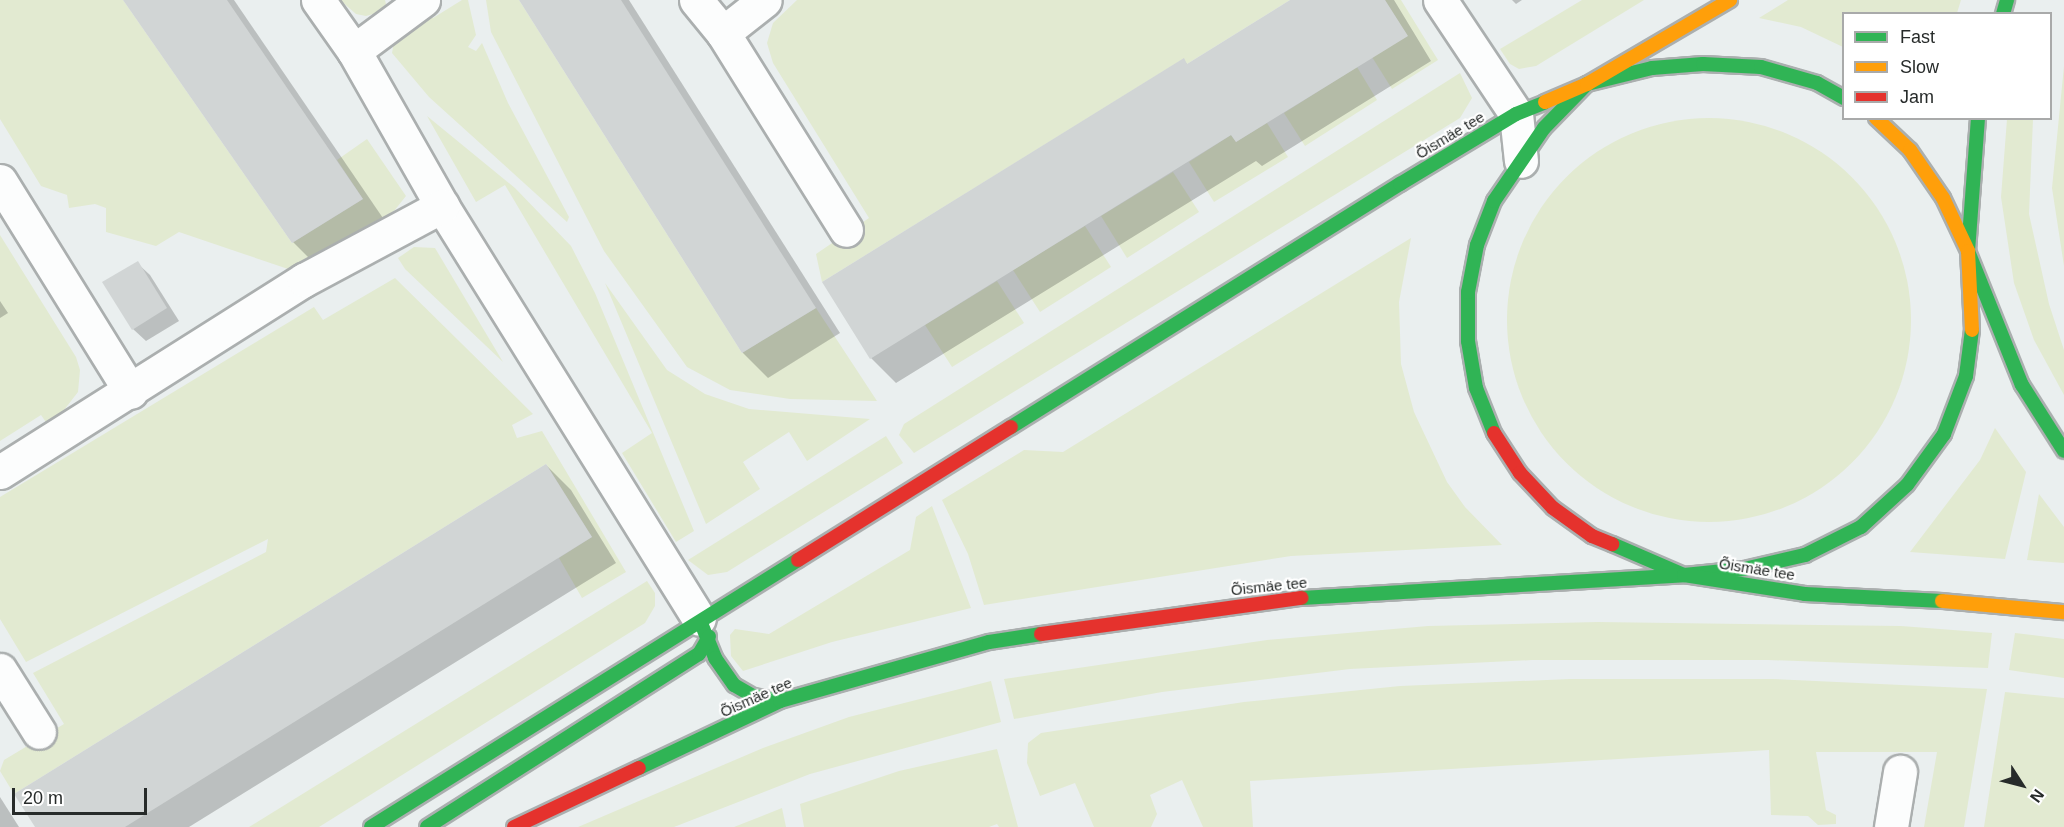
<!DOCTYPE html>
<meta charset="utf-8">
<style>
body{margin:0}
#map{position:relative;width:2064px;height:827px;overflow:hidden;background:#eaefef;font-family:Helvetica,sans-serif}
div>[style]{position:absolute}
.green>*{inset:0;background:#e2ead1}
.round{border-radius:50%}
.shadow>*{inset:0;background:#0003}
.building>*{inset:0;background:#d1d5d5}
.roads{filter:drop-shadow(2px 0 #abafaf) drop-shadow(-2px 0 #abafaf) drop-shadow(0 2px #abafaf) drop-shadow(0 -2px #abafaf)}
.street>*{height:33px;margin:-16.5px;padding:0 16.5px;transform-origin:16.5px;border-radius:16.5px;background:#fcfdfd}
.fast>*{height:14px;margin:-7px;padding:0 7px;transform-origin:7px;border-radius:7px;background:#30b455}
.slow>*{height:14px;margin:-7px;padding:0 7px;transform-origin:7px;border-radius:7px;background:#ff9f0a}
.jam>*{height:14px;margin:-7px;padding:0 7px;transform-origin:7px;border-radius:7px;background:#e5322d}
span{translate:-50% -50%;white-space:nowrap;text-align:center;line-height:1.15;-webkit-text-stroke:4.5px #fff;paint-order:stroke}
.street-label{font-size:15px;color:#272b2a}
.legend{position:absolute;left:1842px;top:12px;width:210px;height:108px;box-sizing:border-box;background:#fff;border:2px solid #a9aaaa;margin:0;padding:8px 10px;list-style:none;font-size:18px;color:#272b2a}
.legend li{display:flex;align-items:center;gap:12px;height:30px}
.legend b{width:30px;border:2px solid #a9aaaa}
.north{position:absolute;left:1992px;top:755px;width:60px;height:60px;-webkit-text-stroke:4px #fff;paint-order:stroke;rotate:126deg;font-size:16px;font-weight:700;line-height:24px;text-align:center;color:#272b2a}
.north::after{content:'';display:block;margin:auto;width:21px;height:27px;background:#272b2a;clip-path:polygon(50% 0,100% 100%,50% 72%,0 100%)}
.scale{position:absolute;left:12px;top:788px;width:135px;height:27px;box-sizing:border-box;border:3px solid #272b2a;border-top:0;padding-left:8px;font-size:18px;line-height:21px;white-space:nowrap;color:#272b2a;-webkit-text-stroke:4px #fff;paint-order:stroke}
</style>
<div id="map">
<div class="green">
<i style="clip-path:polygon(0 0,123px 0,292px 243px,363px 199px,337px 160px,367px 139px,406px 196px,394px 211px,294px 271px,179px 232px,156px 246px,106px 232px,106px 208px,95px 204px,69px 208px,67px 195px,41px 186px,0 119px)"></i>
<i style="clip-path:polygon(340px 0,385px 0,386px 4px,377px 13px,366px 16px,356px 14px)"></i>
<i style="clip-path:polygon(462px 0,468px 0,476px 35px,468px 47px,476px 51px,482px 43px,508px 103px,569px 217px,567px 222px,429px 97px,392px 53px,396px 31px,420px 13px,433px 18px)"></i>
<i style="clip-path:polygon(486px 0,519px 0,742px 353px,816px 308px,877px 401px,790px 399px,730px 390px,687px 367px,604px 251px,491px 32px)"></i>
<i style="clip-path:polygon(797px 0,1290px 0,1187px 64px,1183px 59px,822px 282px,816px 254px,869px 218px,773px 63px,767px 43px,773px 23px)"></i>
<i style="clip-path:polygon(1385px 0,1401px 0,1438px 60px,1392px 89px,1372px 57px,1407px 36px)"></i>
<i style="clip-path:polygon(1582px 0,1644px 0,1536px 66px,1519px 69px,1510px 64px,1500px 49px)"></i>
<i style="clip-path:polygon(1788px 0,1961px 0,1957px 13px,1844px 14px,1843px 47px,1801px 27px,1759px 18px)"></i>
<i style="clip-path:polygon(2064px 66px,2064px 266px,2052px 188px)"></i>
<i style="clip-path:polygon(1357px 67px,1377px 100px,1305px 146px,1284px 113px)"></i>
<i style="clip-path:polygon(1460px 73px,1472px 98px,1460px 118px,914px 453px,899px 435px,904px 424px)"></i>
<i style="clip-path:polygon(427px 116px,515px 188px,571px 246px,595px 293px,694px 531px,676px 542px,622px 453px,652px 433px,505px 185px,476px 202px)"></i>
<i class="round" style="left:1507px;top:118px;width:404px;height:404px"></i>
<i style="clip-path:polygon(2007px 119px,2033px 119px,2029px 214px,2049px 304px,2064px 350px,2064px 395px,2034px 340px,2014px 283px,2001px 197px)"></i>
<i style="clip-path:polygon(1267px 123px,1288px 157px,1214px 202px,1189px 162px,1231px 135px,1236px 142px)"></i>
<i style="clip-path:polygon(1173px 172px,1199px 212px,1127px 258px,1101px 216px)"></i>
<i style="clip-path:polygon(1085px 226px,1111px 267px,1040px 312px,1013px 270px)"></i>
<i style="clip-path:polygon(0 235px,76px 357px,80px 370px,78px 392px,50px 428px,41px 415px,0 441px)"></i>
<i style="clip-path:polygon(1411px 238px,1399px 302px,1401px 364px,1414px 412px,1447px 482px,1465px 507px,1502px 545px,1291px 556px,984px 605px,968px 554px,942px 500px,1024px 450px,1063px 452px)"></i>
<i style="clip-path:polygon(414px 247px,435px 248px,503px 362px,405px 269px,398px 258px)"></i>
<i style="clip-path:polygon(395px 278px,533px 414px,512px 425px,517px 438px,542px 431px,626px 572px,582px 598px,559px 558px,592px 537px,546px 464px,14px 794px,0 771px,4px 760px,64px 724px,33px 673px,266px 552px,268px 539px,26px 662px,0 619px,0 497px,314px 307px,323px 320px)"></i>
<i style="clip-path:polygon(997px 281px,1024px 323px,952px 367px,925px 325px)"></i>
<i style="clip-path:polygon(605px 283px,667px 370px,705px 394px,749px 409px,870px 419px,807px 461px,789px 432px,743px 462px,760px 489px,706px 524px)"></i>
<i style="clip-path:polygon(1995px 428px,2026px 472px,2005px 559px,1910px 552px,1980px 460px)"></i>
<i style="clip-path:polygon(886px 436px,903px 463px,727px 572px,708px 575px,688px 560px)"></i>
<i style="clip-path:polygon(2039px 494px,2064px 527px,2064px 563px,2027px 560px)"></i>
<i style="clip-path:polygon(932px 506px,971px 608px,832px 642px,743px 671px,731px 656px,730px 635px,735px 629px,769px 634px,910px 550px,916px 517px)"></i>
<i style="clip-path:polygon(647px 581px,655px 593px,655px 606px,645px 623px,319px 827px,249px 827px)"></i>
<i style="clip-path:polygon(1598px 622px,1901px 626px,1992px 633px,1988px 668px,1768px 660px,1532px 660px,1350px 669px,1162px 692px,1014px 719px,1004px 679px,1267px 640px,1428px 626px)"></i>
<i style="clip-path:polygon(2015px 633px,2064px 639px,2064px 678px,2009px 670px)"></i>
<i style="clip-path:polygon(1570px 679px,1773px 679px,1987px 689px,1964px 827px,1924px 827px,1937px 752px,1816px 752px,1826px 810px,1836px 815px,1836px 824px,1818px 825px,1808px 816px,1771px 815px,1769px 750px,1250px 781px,1253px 827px,1203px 827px,1182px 780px,1150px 795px,1157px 814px,1151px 827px,1094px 827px,1075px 783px,1040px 796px,1027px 763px,1028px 743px,1041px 733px,1244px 702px,1400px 686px)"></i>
<i style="clip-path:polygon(991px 681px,1001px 722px,810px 774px,674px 827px,578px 827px,763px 748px,849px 717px)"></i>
<i style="clip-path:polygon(2005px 692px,2064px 698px,2064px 827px,1984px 827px)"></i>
<i style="clip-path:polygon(997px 749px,1018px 827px,999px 827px,997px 824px,989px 827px,804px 827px,800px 804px,899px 771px)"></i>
<i style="clip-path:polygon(782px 808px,786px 827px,734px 827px)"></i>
</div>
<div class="shadow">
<i style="clip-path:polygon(127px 0,234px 0,387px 224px,318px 267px,293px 242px)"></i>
<i style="clip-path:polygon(520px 0,629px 0,840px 333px,768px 378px,743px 353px)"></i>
<i style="clip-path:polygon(1293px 0,1394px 0,1431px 61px,1262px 166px,1256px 161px,896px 383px,871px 358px,1183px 60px,1188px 65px)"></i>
<i style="clip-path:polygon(1512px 0,1522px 0,1516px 4px)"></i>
<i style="clip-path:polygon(137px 263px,150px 275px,179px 321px,146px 341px,133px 329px)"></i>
<i style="clip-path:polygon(0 301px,8px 313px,0 318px)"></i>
<i style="clip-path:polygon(546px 465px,571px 490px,616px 563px,189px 827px,36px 827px)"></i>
<i style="clip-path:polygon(0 797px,19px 827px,0 827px)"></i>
</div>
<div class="building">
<i style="clip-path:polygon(123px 0,227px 0,363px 199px,292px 243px)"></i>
<i style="clip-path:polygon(519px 0,621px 0,816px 308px,742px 353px)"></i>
<i style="clip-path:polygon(1290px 0,1385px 0,1408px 36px,1236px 142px,1231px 135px,870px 359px,822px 282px,1184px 58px,1187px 64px)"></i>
<i style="clip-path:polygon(138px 261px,167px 308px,132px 330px,102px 282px)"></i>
<i style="clip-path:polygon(546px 464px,592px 537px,125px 827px,35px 827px,14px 794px)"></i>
</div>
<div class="roads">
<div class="street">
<i style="left:318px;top:0;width:62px;rotate:54.8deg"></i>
<i style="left:354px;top:51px;width:178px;rotate:60.4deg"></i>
<i style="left:442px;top:206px;width:486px;rotate:58.1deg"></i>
<i style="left:696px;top:0;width:43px;rotate:50.7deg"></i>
<i style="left:723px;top:33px;width:232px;rotate:58deg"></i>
<i style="left:1440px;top:0;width:137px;rotate:56.3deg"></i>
<i style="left:1516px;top:114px;width:47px;rotate:83.9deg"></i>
<i style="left:723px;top:33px;width:53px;rotate:-38.2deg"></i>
<i style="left:354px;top:51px;width:86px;rotate:-36.5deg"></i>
<i style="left:0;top:181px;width:248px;rotate:58.2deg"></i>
<i style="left:0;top:472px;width:360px;rotate:-32.3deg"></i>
<i style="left:304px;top:280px;width:157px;rotate:-28.2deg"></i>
<i style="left:0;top:670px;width:73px;rotate:57.8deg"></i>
<i style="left:1891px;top:827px;width:56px;rotate:-80.7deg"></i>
</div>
<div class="fast">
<i style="left:2003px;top:14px;width:15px;rotate:-74deg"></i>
<i style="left:1978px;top:118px;width:133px;rotate:94.3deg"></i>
<i style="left:1968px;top:251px;width:144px;rotate:68.1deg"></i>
<i style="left:2022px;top:385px;width:78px;rotate:57.5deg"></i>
<i style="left:1011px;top:427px;width:459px;rotate:-32deg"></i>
<i style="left:1400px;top:184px;width:135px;rotate:-31.1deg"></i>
<i style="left:1516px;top:114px;width:31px;rotate:-22deg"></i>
<i style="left:1494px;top:433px;width:48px;rotate:-111.8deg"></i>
<i style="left:1476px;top:388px;width:48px;rotate:-99.7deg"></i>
<i style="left:1468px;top:341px;width:49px;rotate:-90deg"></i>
<i style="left:1468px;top:292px;width:48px;rotate:-79.2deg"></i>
<i style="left:1477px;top:245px;width:47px;rotate:-68.9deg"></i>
<i style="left:1494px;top:201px;width:88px;rotate:-55.6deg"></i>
<i style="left:1544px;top:128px;width:62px;rotate:-45.7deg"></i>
<i style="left:1587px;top:84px;width:67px;rotate:-13.8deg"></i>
<i style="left:1652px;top:68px;width:51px;rotate:-4.5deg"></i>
<i style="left:1703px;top:64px;width:58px;rotate:3deg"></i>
<i style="left:1761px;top:67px;width:58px;rotate:15.9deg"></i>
<i style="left:1817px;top:83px;width:31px;rotate:29deg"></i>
<i style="left:1612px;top:544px;width:78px;rotate:23.3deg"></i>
<i style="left:1684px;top:575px;width:60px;rotate:-5.7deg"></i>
<i style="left:1744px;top:569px;width:63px;rotate:-12.9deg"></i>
<i style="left:1805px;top:555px;width:63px;rotate:-26.6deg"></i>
<i style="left:1861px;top:527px;width:62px;rotate:-42.4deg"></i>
<i style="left:1907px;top:485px;width:63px;rotate:-54deg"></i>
<i style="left:1944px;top:434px;width:62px;rotate:-69.2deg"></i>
<i style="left:1966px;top:376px;width:46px;rotate:-82.6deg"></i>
<i style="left:1302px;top:598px;width:383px;rotate:-3.4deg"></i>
<i style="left:1684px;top:575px;width:122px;rotate:8.9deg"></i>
<i style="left:1805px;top:594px;width:137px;rotate:2.9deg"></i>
<i style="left:701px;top:623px;width:38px;rotate:68deg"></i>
<i style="left:715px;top:658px;width:33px;rotate:55deg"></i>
<i style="left:734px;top:685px;width:22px;rotate:30deg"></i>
<i style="left:753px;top:696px;width:27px;rotate:10deg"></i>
<i style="left:639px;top:768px;width:156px;rotate:-25.4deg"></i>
<i style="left:780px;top:701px;width:217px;rotate:-15.8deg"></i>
<i style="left:989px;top:642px;width:53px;rotate:-8.7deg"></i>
<i style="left:371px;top:827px;width:504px;rotate:-32.02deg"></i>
<i style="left:427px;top:827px;width:322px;rotate:-32.5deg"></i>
<i style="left:699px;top:654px;width:20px;rotate:-60deg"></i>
</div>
<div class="slow">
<i style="left:1545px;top:102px;width:46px;rotate:-23.2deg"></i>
<i style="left:1587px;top:84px;width:166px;rotate:-30.4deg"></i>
<i style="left:1876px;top:118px;width:47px;rotate:43.3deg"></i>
<i style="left:1910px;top:150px;width:58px;rotate:55.5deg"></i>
<i style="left:1943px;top:198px;width:59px;rotate:64.7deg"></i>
<i style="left:1968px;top:251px;width:79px;rotate:87.1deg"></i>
<i style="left:1942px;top:601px;width:122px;rotate:5.2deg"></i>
</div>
<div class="jam">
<i style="left:1494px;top:433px;width:48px;rotate:57deg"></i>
<i style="left:1520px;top:473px;width:48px;rotate:46.7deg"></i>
<i style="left:1553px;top:508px;width:48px;rotate:35.7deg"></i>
<i style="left:1592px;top:536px;width:22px;rotate:22deg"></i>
<i style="left:798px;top:560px;width:251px;rotate:-32deg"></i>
<i style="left:1041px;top:634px;width:263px;rotate:-7.9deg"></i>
<i style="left:514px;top:827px;width:138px;rotate:-25.3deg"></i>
</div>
</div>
<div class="street-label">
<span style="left:1450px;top:135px;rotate:-31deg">Õismäe tee</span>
<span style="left:1757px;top:569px;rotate:9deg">Õismäe tee</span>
<span style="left:1269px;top:586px;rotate:-6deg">Õismäe tee</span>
<span style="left:756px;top:697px;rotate:-24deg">Õismäe tee</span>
</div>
<ul class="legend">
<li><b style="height:8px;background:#30b455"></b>Fast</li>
<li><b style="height:8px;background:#ff9f0a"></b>Slow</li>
<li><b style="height:8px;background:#e5322d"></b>Jam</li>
</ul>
<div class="north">N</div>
<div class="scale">20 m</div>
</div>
